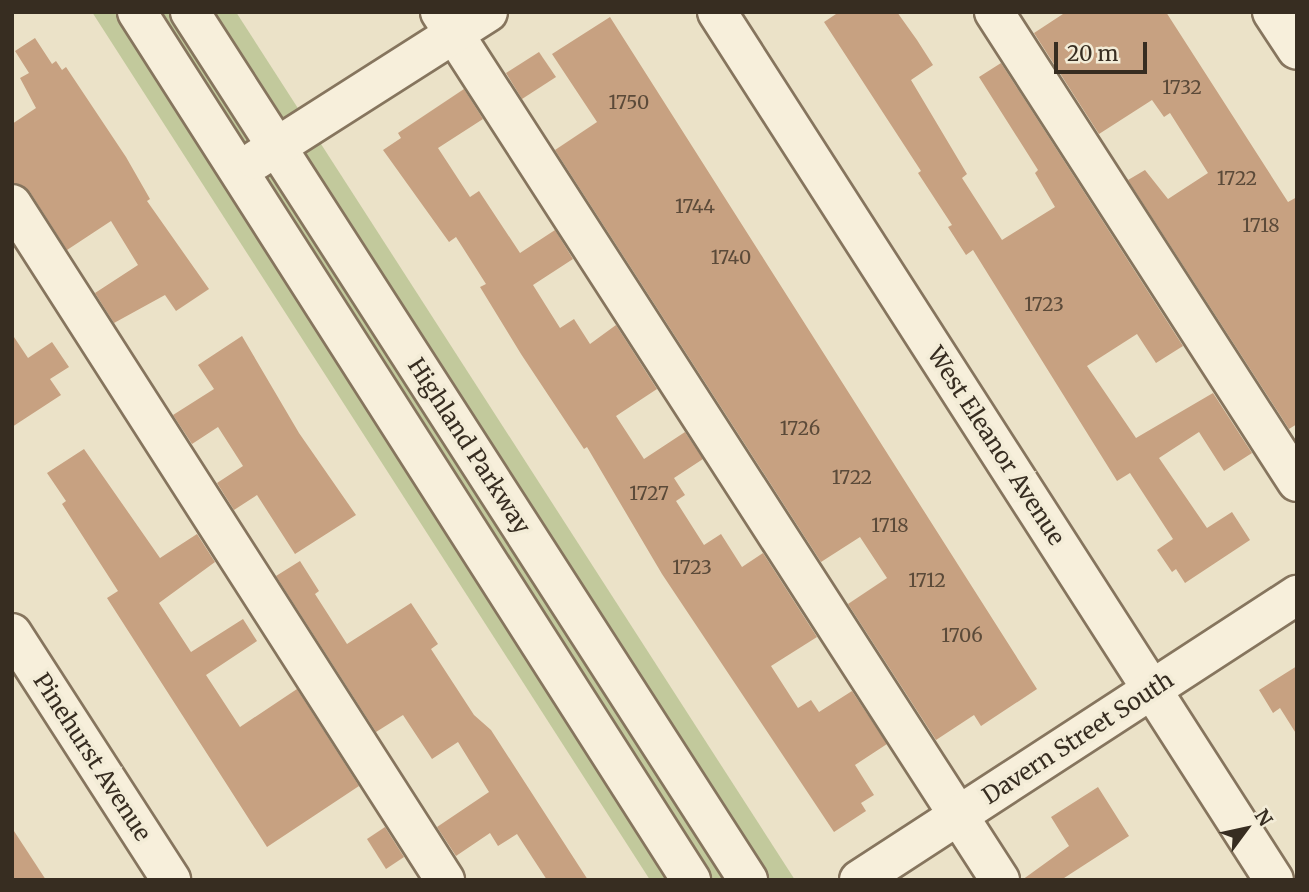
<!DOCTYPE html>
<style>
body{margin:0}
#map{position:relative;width:1309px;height:892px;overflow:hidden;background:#ebe2c8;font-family:Merriweather,serif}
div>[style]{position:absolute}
.green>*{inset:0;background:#c2c99c}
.building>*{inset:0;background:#c7a181}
.roads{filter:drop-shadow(2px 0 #86755e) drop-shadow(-2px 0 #86755e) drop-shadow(0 2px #86755e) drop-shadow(0 -2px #86755e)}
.minor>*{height:38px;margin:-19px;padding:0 19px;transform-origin:19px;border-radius:19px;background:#f7efdb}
span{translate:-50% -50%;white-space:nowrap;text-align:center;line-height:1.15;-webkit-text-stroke:7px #f3ecd7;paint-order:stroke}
.number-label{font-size:19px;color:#5b4a39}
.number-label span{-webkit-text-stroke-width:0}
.street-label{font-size:23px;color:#372d21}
.frame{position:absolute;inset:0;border:14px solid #372d21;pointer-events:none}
.north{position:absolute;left:1211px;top:794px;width:70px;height:70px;-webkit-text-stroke:5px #f3ecd7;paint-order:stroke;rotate:57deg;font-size:19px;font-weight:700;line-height:28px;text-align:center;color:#372d21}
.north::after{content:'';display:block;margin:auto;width:24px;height:32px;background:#372d21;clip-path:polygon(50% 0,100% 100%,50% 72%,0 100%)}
.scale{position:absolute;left:1054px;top:42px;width:93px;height:32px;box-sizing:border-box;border:4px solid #372d21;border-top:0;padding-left:9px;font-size:21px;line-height:24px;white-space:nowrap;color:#372d21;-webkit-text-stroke:5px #f3ecd7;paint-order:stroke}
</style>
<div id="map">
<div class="green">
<i style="clip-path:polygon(92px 12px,236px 12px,795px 880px,650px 880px)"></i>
</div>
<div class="building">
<i style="clip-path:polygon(839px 12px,897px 12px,917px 40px,933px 65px,911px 80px,967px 174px,962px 178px,1002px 240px,1055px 207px,1035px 173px,1038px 170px,979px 77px,1001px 63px,1183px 346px,1156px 363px,1137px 334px,1087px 366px,1136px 438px,1213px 393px,1252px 453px,1224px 471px,1199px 432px,1159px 458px,1207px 528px,1232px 512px,1250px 540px,1185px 583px,1176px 569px,1172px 572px,1157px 550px,1173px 539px,1130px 473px,1117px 481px,973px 250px,966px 255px,948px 227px,952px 225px,918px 173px,921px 171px,824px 22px)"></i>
<i style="clip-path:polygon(1066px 12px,1166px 12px,1288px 202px,1297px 197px,1297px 424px,1289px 429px,1128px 180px,1145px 170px,1168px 199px,1208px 173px,1170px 113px,1164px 117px,1152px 100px,1099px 134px,1034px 33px)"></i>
<i style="clip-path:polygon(610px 17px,1037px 689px,981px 726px,974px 715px,936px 740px,848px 604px,887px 578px,860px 537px,821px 562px,555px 150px,597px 122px,552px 54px)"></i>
<i style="clip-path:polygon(35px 38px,52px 64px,56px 61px,62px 70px,66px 67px,126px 157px,150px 199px,147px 201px,209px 289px,176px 311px,165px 295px,114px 323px,95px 293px,138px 265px,111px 221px,67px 250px,30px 192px,12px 182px,12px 124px,36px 108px,20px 78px,29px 73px,15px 51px)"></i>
<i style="clip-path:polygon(539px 52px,556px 77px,522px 99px,506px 73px)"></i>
<i style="clip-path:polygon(464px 89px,483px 119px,438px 148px,470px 197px,479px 191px,520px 253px,555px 230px,573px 259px,533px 285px,560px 328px,574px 319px,590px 344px,616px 325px,657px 389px,616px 416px,644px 459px,685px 432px,703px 459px,674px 478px,685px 495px,676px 501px,704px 545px,721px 534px,742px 567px,763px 553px,817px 637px,771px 666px,798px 708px,811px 700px,819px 712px,852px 691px,887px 744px,855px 765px,874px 795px,861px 803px,866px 811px,834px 832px,662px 574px,587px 447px,584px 449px,521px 354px,480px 287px,486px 284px,456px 237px,449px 242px,383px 150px,401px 138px,398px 133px)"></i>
<i style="clip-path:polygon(12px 334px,28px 358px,52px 342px,69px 367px,50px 379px,61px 395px,12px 427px)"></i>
<i style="clip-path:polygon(242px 336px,299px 433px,356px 515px,295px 554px,257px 495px,234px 510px,217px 483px,243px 466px,218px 427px,192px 444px,173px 415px,214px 389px,198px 365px)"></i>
<i style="clip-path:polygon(84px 449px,160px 558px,197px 534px,215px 562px,159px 603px,191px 652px,243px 619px,257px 641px,206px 675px,240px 727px,297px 689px,359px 786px,267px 847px,107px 598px,118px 591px,62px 504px,66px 501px,47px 473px)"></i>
<i style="clip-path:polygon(300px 561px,319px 591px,315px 594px,347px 644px,411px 603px,438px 644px,431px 649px,474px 715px,491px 730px,588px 880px,547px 880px,517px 834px,498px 846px,490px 833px,456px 856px,437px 827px,489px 792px,458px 742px,432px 759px,403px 715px,376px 732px,276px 576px)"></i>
<i style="clip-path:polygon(1297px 666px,1297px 735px,1280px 708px,1273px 713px,1259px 690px)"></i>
<i style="clip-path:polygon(1098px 787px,1129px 836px,1061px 880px,1022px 880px,1069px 846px,1051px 817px)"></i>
<i style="clip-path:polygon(385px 827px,404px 857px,386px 869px,367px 839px)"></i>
<i style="clip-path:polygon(12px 828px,46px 880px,12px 880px)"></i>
</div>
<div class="roads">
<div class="minor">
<i style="left:137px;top:12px;width:1030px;rotate:57.45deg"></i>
<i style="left:190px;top:12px;width:1032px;rotate:57.26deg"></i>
<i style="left:440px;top:12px;width:1033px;rotate:57.17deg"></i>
<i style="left:717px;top:12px;width:1031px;rotate:57.31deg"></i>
<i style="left:994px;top:12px;width:559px;rotate:57.19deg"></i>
<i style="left:1272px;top:12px;width:45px;rotate:56.7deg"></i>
<i style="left:256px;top:160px;width:275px;rotate:-32.5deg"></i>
<i style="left:12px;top:204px;width:803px;rotate:57.36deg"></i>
<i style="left:12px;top:633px;width:294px;rotate:57.2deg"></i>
<i style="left:859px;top:880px;width:523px;rotate:-33.05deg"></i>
</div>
</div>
<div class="number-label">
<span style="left:1182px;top:88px">1732</span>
<span style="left:629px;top:103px">1750</span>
<span style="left:1237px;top:179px">1722</span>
<span style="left:695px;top:207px">1744</span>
<span style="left:1261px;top:226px">1718</span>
<span style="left:731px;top:258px">1740</span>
<span style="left:1044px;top:305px">1723</span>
<span style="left:800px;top:429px">1726</span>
<span style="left:852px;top:478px">1722</span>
<span style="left:649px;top:494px">1727</span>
<span style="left:890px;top:526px">1718</span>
<span style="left:692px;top:568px">1723</span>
<span style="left:927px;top:581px">1712</span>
<span style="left:962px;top:636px">1706</span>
</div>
<div class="street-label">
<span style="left:469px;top:446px;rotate:57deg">Highland Parkway</span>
<span style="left:996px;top:446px;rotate:57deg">West Eleanor Avenue</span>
<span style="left:1078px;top:738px;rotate:-33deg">Davern Street South</span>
<span style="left:92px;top:757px;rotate:57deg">Pinehurst Avenue</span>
</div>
<div class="frame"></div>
<div class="north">N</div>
<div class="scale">20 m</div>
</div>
